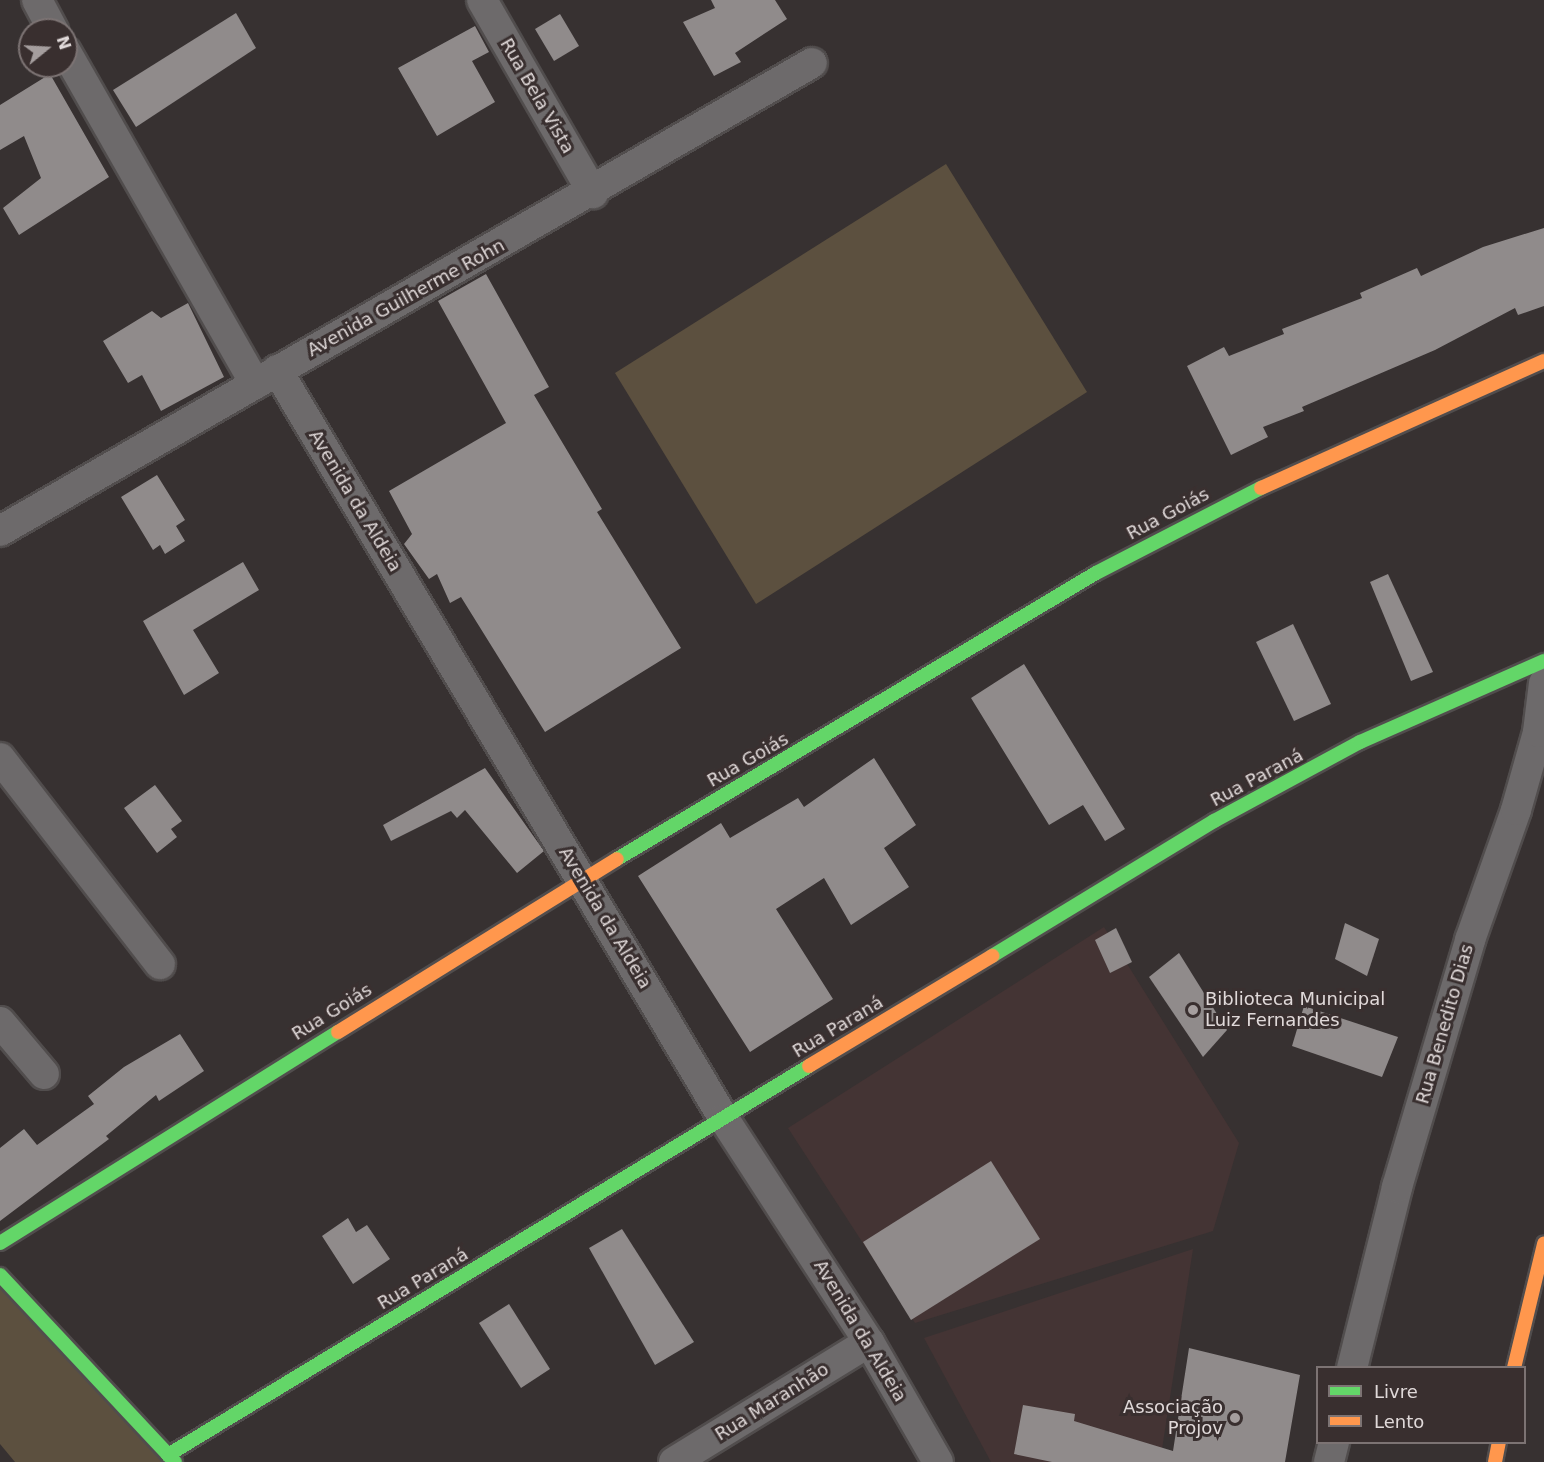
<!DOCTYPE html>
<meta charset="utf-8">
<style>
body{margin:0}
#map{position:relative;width:1544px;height:1462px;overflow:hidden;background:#373131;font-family:"DejaVu Sans",sans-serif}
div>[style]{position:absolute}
.built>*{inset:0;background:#443434}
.green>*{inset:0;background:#5c503f}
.building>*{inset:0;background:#908b8b}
.roads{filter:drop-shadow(2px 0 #514d4d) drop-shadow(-2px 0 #514d4d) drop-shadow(0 2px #514d4d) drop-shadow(0 -2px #514d4d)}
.street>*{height:30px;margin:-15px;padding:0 15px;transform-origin:15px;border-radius:15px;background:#6d6a6b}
.fast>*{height:14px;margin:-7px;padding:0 7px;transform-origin:7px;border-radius:7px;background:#63d668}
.slow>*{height:14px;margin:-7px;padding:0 7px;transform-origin:7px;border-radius:7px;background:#ff974d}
.dots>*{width:16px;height:16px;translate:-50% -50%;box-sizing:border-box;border:3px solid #392f2f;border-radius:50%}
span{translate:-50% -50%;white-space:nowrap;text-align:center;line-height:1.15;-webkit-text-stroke:6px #392f2f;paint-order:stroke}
.street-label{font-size:18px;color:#e0d9d9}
.poi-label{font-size:18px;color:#e0d9d9}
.left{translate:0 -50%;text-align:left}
.right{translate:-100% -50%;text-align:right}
.legend{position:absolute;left:1316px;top:1366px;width:210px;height:78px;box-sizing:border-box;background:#392f2f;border:2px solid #7c7373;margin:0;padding:8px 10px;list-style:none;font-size:18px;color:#e0d9d9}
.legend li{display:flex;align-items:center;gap:12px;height:30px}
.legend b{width:30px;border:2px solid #7c7373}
.north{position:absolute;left:18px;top:18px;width:60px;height:60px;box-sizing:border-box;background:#392f2f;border:2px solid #7c7373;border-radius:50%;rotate:72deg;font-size:16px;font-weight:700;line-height:24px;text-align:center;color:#e0d9d9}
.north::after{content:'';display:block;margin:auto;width:21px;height:27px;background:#a59e9e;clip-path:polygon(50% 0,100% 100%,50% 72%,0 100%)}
</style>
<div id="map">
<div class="built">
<i style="clip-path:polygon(1104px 927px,1239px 1143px,1213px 1231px,915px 1323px,788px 1128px)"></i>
<i style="clip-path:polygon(1193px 1249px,1160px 1462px,991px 1462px,924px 1338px)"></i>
</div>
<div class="green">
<i style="clip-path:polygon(946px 164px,1087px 392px,756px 604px,615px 373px)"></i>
<i style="clip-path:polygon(0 1282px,165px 1462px,15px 1462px,0 1444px)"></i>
</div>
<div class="building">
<i style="clip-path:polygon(711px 0,775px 0,787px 19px,735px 53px,741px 62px,714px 76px,683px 22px,715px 8px)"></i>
<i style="clip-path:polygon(236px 13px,256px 48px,136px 127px,113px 90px)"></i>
<i style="clip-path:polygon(560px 14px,579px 46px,554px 61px,535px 29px)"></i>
<i style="clip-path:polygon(475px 26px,489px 52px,472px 61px,495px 102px,437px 136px,398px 68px)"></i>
<i style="clip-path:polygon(50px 74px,109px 177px,19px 235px,3px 208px,41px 178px,24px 136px,0 150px,0 105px)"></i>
<i style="clip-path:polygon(1544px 228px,1544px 306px,1518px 315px,1515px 308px,1435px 350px,1302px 407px,1304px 411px,1263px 427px,1268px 437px,1231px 455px,1187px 366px,1224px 347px,1229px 356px,1284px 334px,1282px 329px,1362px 298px,1360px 293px,1417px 268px,1421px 276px,1483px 247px)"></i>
<i style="clip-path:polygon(486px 274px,549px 387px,534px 395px,602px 509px,597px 512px,681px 648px,545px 732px,461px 597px,450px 603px,437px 574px,429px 579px,404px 544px,412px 534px,389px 491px,506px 423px,438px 301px)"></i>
<i style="clip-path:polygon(188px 303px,224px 377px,161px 411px,142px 375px,128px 383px,103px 341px,152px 311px,161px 318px)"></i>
<i style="clip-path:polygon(157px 475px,185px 520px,176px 526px,185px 541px,165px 554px,160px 545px,153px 550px,121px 497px)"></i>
<i style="clip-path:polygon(243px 562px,259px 590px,193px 630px,219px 673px,184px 695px,143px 621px)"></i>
<i style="clip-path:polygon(1388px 574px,1433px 672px,1411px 681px,1370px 582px)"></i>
<i style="clip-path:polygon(1293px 624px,1331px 704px,1294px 721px,1256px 642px)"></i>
<i style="clip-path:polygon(1024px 664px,1125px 829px,1105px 841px,1083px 805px,1049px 825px,971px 698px)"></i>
<i style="clip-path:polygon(874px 758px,916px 825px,884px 848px,909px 887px,851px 925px,824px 878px,776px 909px,833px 999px,750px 1052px,638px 876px,721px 823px,730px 838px,798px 798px,804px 807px)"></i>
<i style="clip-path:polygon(485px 768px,544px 851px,517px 873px,465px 810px,457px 818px,451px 811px,391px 841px,383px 825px)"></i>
<i style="clip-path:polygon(155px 785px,182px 821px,171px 829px,177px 837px,157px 853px,124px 808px)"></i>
<i style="clip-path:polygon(1345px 923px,1379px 939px,1367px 976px,1335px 959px)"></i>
<i style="clip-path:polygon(1116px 928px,1132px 962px,1110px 973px,1095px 940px)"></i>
<i style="clip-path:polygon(1179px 953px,1227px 1030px,1203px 1057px,1149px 977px)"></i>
<i style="clip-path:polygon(1304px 1006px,1398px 1037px,1382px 1077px,1292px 1046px)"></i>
<i style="clip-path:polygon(180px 1034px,204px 1071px,159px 1101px,156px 1095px,106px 1136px,109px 1139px,0 1221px,0 1148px,24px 1129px,37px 1145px,94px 1104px,88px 1096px,124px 1067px)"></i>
<i style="clip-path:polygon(991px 1161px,1040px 1239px,911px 1320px,863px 1242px)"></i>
<i style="clip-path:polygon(348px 1218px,356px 1232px,367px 1225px,390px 1259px,353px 1284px,322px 1236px)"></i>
<i style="clip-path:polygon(622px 1229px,694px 1342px,655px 1365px,589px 1248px)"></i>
<i style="clip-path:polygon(509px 1304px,550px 1369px,521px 1388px,479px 1323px)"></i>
<i style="clip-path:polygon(1189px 1348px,1300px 1375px,1285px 1462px,1052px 1462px,1014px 1454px,1023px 1405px,1075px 1414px,1074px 1421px,1173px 1451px)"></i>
</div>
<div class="roads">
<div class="street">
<i style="left:37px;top:0;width:34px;rotate:62deg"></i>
<i style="left:482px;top:0;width:223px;rotate:60.1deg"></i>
<i style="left:66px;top:52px;width:382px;rotate:60.3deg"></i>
<i style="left:277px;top:370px;width:872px;rotate:59.17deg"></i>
<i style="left:724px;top:1119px;width:266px;rotate:57deg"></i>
<i style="left:869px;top:1342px;width:138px;rotate:60.1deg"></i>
<i style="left:0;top:531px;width:937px;rotate:-29.96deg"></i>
<i style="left:0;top:758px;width:261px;rotate:52.2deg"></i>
<i style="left:0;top:1022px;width:68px;rotate:49.8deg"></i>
<i style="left:1352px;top:1368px;width:187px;rotate:-76deg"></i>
<i style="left:1397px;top:1187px;width:258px;rotate:-73.5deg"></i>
<i style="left:1470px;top:940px;width:138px;rotate:-70.5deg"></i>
<i style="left:1516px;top:810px;width:81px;rotate:-74.2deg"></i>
<i style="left:1538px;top:732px;width:49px;rotate:-83deg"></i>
<i style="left:674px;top:1462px;width:229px;rotate:-31.6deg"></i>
<i style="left:1329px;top:1462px;width:21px;rotate:-76deg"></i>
</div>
<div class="fast">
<i style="left:617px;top:859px;width:558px;rotate:-30.84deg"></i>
<i style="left:1096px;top:573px;width:186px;rotate:-27.3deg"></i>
<i style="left:992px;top:956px;width:260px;rotate:-31.3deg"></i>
<i style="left:1214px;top:821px;width:166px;rotate:-28.4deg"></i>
<i style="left:1360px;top:742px;width:201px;rotate:-23.8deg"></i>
<i style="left:0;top:1243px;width:398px;rotate:-32deg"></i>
<i style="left:0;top:1275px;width:256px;rotate:46.9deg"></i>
<i style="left:168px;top:1455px;width:750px;rotate:-31.25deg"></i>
</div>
<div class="slow">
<i style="left:1261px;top:488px;width:310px;rotate:-24.2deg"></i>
<i style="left:338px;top:1032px;width:328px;rotate:-31.8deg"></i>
<i style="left:809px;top:1066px;width:214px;rotate:-31deg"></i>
<i style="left:1514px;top:1368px;width:128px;rotate:-76.4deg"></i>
<i style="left:1495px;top:1462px;width:20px;rotate:-79deg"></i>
</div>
</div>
<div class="dots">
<i style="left:1193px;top:1010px;background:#a59e9e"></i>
<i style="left:1235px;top:1418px;background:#a59e9e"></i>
</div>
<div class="street-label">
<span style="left:537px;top:96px;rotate:60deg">Rua Bela Vista</span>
<span style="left:406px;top:298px;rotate:-29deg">Avenida Guilherme Rohn</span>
<span style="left:355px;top:501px;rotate:59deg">Avenida da Aldeia</span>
<span style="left:1168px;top:514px;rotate:-28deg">Rua Goiás</span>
<span style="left:748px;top:760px;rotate:-30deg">Rua Goiás</span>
<span style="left:1257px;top:778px;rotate:-28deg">Rua Paraná</span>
<span style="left:605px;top:918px;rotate:59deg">Avenida da Aldeia</span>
<span style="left:332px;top:1012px;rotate:-32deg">Rua Goiás</span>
<span style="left:1445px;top:1024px;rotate:-74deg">Rua Benedito Dias</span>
<span style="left:838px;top:1027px;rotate:-31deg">Rua Paraná</span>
<span style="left:423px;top:1279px;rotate:-31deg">Rua Paraná</span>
<span style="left:860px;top:1331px;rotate:59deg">Avenida da Aldeia</span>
<span style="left:772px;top:1402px;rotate:-32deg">Rua Maranhão</span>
</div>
<div class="poi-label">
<span class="left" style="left:1205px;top:1010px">Biblioteca Municipal<br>Luiz Fernandes</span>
<span class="right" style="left:1223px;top:1418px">Associação<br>Projov</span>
</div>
<ul class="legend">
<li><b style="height:8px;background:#63d668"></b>Livre</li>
<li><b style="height:8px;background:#ff974d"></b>Lento</li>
</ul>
<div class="north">N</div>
</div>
